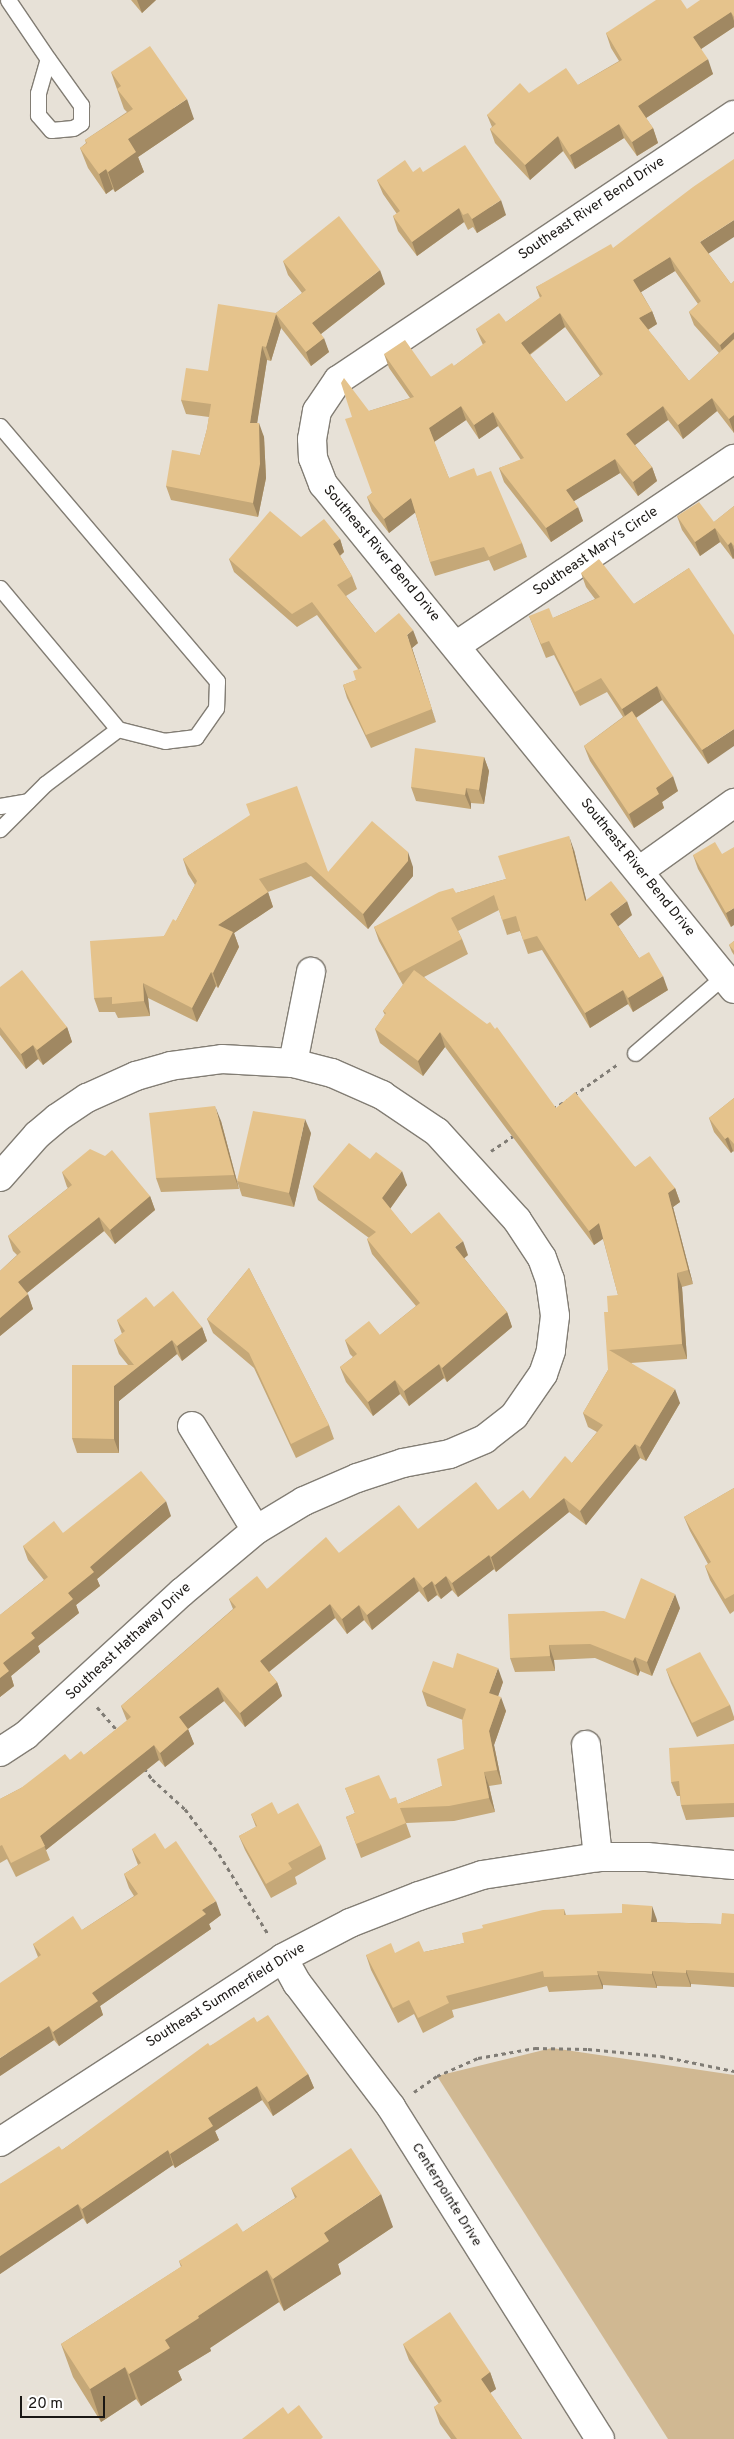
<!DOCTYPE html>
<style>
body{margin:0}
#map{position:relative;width:734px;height:2439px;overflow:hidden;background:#e7e1d7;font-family:Overpass,sans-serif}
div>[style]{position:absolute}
.green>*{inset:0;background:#d0b892}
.path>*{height:3px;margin-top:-1.5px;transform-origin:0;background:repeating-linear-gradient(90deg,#807c75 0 4px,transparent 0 8px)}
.roads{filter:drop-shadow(1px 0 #827d74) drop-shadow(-1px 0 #827d74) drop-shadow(0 1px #827d74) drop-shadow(0 -1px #827d74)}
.service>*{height:15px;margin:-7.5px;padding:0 7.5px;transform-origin:7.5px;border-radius:7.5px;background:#fff}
.minor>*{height:28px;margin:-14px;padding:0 14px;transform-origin:14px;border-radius:14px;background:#fff}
.wall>*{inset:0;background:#c5a878}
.shaded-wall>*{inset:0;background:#a08862}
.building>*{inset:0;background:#e5c38c}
span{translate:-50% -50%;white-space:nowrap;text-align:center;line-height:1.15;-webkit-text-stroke:4px #fff;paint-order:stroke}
.street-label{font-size:14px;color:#1a1714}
.scale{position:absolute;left:20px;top:2396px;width:85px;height:22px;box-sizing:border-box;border:2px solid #1a1714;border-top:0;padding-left:6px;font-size:15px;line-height:18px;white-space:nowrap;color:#1a1714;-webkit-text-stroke:4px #fff;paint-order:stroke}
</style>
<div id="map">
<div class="green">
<i style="clip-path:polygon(552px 2048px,734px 2075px,734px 2439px,668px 2439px,437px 2076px)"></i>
</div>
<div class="path">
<i style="left:574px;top:1095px;width:54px;rotate:-35.2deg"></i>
<i style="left:553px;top:1109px;width:17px;rotate:-33deg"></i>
<i style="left:491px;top:1151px;width:29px;rotate:-34deg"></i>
<i style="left:97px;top:1707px;width:33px;rotate:49deg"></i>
<i style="left:144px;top:1768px;width:14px;rotate:54deg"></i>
<i style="left:152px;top:1779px;width:45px;rotate:42.3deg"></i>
<i style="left:185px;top:1809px;width:56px;rotate:52.9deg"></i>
<i style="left:219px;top:1854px;width:94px;rotate:58.5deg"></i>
<i style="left:414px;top:2092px;width:28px;rotate:-35deg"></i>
<i style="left:437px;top:2076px;width:45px;rotate:-23.7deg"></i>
<i style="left:478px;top:2058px;width:58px;rotate:-10deg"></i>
<i style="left:535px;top:2048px;width:53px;rotate:1.1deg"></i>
<i style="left:588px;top:2049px;width:73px;rotate:5.5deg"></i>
<i style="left:661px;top:2056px;width:75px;rotate:11.6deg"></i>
</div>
<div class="roads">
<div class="service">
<i style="left:8px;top:0;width:71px;rotate:55.9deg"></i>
<i style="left:48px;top:59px;width:57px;rotate:54.3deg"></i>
<i style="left:81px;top:105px;width:18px;rotate:90deg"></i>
<i style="left:81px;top:123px;width:9px;rotate:148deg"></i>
<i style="left:73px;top:128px;width:22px;rotate:175deg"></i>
<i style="left:51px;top:130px;width:20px;rotate:-131deg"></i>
<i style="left:38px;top:115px;width:22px;rotate:-90deg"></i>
<i style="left:38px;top:93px;width:35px;rotate:-74deg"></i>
<i style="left:0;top:426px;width:335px;rotate:49.6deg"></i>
<i style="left:217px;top:681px;width:27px;rotate:92deg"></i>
<i style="left:216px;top:708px;width:35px;rotate:125deg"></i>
<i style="left:196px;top:737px;width:31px;rotate:173deg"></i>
<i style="left:165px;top:741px;width:49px;rotate:-165.7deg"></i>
<i style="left:118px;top:729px;width:91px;rotate:143deg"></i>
<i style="left:45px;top:784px;width:64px;rotate:135deg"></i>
<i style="left:0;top:588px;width:184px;rotate:50.1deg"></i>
<i style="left:0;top:806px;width:28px;rotate:-10deg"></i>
<i style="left:635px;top:1053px;width:118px;rotate:-40.9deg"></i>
</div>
<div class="minor">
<i style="left:734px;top:115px;width:476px;rotate:146.2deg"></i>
<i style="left:338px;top:380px;width:37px;rotate:124deg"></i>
<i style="left:317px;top:411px;width:28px;rotate:100deg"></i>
<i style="left:312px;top:439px;width:19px;rotate:87deg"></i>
<i style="left:313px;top:458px;width:28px;rotate:69deg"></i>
<i style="left:323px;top:484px;width:651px;rotate:50.86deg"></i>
<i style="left:457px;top:645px;width:334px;rotate:-33.9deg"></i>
<i style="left:639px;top:871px;width:117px;rotate:-35.6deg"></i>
<i style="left:293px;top:1063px;width:93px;rotate:-78.8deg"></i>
<i style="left:0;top:1177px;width:56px;rotate:-48.6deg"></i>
<i style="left:37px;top:1135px;width:26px;rotate:-40deg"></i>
<i style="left:57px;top:1118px;width:36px;rotate:-34deg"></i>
<i style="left:87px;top:1098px;width:54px;rotate:-24.2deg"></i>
<i style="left:136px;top:1076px;width:35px;rotate:-16deg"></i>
<i style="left:170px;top:1066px;width:52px;rotate:-7.7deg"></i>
<i style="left:222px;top:1059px;width:71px;rotate:3.2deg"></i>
<i style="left:293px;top:1063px;width:40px;rotate:14.4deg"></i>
<i style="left:332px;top:1073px;width:55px;rotate:23.7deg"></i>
<i style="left:382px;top:1095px;width:66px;rotate:33.9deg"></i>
<i style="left:437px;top:1132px;width:119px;rotate:47.7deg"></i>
<i style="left:517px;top:1220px;width:45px;rotate:56.7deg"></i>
<i style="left:542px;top:1258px;width:23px;rotate:70deg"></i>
<i style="left:550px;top:1280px;width:36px;rotate:82deg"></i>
<i style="left:555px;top:1316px;width:35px;rotate:97deg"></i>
<i style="left:551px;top:1351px;width:24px;rotate:109deg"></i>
<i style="left:543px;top:1374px;width:51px;rotate:124.6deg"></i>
<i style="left:514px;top:1416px;width:37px;rotate:142deg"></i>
<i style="left:485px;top:1439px;width:38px;rotate:157deg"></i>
<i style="left:450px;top:1454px;width:48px;rotate:169.2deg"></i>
<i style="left:403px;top:1463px;width:48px;rotate:161.9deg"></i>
<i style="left:357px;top:1478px;width:58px;rotate:156.5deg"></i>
<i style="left:304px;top:1501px;width:56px;rotate:148.9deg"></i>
<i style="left:256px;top:1530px;width:97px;rotate:140deg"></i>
<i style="left:182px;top:1592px;width:212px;rotate:137.5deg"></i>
<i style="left:26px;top:1735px;width:31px;rotate:147deg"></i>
<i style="left:192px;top:1426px;width:122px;rotate:58.4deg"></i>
<i style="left:586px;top:1745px;width:113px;rotate:83.9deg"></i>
<i style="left:283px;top:1958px;width:29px;rotate:61deg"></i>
<i style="left:297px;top:1983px;width:156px;rotate:52.8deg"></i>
<i style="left:391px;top:2107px;width:392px;rotate:57.8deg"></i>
<i style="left:0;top:2142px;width:338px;rotate:-33deg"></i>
<i style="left:283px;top:1958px;width:76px;rotate:-27.6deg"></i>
<i style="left:350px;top:1923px;width:74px;rotate:-21.4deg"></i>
<i style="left:419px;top:1896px;width:66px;rotate:-18.4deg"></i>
<i style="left:482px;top:1875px;width:117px;rotate:-8.8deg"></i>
<i style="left:598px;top:1857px;width:49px"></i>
<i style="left:647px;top:1857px;width:87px;rotate:5.3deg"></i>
</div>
</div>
<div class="wall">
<i style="clip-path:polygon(131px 0,156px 0,142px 13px)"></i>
<i style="clip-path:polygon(734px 0,734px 27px,701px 49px,713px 74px,646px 118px,653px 128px,658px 143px,637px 156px,624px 138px,575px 169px,563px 151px,530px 180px,495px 143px,490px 129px,492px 127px,487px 115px,529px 93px,578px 85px,619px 61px,611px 48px,606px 33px,687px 9px)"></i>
<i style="clip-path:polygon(111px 72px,194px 119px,138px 157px,144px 172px,115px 192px,113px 189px,106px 194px,88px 168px,80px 148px,86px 143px,85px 140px,127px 112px,124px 109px)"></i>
<i style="clip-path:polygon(413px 172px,423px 172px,506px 215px,477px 233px,473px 227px,468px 230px,464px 222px,417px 256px,398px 231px,393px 216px,397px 214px,383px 194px,377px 180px)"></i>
<i style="clip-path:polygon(evenodd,613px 248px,708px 253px,731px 284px,734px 281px,734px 433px,717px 411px,683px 439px,668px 420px,635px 445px,652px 467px,657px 481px,638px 496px,620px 473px,574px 501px,583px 521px,551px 542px,504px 482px,499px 468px,521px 460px,498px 426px,479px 439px,466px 420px,434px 442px,449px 478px,477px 476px,522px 543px,527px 557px,494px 571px,489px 560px,435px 576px,430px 562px,415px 512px,389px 533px,372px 511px,367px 497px,372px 493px,369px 411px,410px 398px,389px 368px,384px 354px,431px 377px,454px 366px,483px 345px,476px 329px,506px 322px,540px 298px,536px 287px,613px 248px,675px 271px,698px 304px,689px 312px,694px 325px,719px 353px,689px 381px,648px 330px,657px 324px,652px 311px,641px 292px,675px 271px,613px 248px,565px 327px,600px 376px,566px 402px,530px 355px,565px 327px)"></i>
<i style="clip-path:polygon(283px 261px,385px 284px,321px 334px,329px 352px,311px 366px,281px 328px,271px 361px,267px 360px,257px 423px,264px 437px,266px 478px,258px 517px,171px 500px,166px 486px,200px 455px,207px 429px,209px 417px,186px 414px,181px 400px,208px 371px,276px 313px,302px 293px,288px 275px)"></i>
<i style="clip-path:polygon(734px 506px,734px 558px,733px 559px,720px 542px,700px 556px,682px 530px,677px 516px,714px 522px)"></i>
<i style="clip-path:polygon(301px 537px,340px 539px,344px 552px,340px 556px,352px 576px,357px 589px,346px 596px,375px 633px,418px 643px,412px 648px,436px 722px,371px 748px,347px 698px,343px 685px,356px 680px,358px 669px,317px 615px,297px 627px,234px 572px,229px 559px)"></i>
<i style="clip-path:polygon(689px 568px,708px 764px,662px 700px,636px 718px,678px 791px,662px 802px,664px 808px,634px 828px,590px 761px,584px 746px,623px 717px,607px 692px,580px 706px,554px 655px,546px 658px,529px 616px,553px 618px,595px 599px,586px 587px,581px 573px,634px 604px)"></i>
<i style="clip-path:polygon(484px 757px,489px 771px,484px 804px,471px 803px,471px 809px,416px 801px,411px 787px)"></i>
<i style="clip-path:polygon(250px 816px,328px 872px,413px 867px,413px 876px,368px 929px,311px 876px,268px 892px,273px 907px,234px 933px,239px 947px,218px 988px,216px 986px,197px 1022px,148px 998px,150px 1016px,118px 1018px,115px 1012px,99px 1012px,94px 998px,164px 936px,176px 921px,195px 885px,188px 874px,183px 859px)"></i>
<i style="clip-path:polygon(574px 850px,586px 900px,632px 915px,618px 926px,639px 958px,668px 990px,633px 1012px,628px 1004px,590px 1028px,542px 950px,528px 954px,520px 931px,507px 935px,499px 910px,458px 931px,462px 939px,468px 954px,424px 977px,556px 1108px,635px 1167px,675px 1188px,680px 1202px,673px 1207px,693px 1284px,682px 1287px,687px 1359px,631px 1363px,680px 1403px,646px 1461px,640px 1458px,586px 1525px,569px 1512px,496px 1572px,494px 1569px,458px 1597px,452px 1590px,441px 1599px,437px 1595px,428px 1602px,419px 1591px,372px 1630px,364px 1620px,347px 1634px,335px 1618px,269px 1672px,277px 1682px,282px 1696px,245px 1727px,224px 1701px,188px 1729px,194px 1744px,165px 1767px,159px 1760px,46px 1850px,50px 1860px,16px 1877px,7px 1859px,0 1863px,0 1799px,21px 1788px,70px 1760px,84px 1755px,127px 1721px,121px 1706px,233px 1609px,229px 1599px,267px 1589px,339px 1553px,418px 1529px,498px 1510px,530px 1499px,572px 1463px,597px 1432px,588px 1427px,583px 1413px,608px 1370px,608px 1312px,618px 1295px,603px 1239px,594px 1245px,445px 1047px,423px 1076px,380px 1043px,375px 1029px,385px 1015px,383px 1011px,403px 985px,379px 941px,374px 927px,456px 893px,506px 879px)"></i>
<i style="clip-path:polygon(722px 854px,731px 927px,698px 869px,693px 855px)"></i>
<i style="clip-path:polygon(734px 941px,734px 955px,732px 952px,729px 945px)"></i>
<i style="clip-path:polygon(0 987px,67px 1027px,72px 1042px,43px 1065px,38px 1059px,26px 1069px,0 1035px)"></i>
<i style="clip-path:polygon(734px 1098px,734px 1152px,733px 1151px,731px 1153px,714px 1132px,709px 1118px)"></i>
<i style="clip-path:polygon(221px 1121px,239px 1189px,161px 1192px,156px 1178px)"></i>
<i style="clip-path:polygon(311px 1133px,294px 1207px,242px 1196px,237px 1181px)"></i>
<i style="clip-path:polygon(370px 1159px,407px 1185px,390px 1209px,411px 1234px,468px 1255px,464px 1258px,507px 1312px,512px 1327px,447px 1382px,444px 1378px,409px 1406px,400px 1394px,373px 1416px,346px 1382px,340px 1367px,353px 1357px,350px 1354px,345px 1340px,380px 1335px,416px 1306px,372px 1254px,367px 1239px,369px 1238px,318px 1200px,313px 1186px)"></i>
<i style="clip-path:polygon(62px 1172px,150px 1196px,155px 1210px,115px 1244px,104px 1231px,27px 1293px,33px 1309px,0 1336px,0 1271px,17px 1255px,13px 1251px,8px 1236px,68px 1188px,67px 1187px)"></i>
<i style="clip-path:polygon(249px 1268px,329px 1425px,334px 1439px,296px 1458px,254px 1368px,213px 1333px,207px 1319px)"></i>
<i style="clip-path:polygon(154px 1307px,202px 1327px,207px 1341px,182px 1361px,177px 1354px,119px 1401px,119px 1453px,77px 1453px,72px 1438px,128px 1365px,119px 1354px,114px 1340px,122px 1334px,117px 1320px)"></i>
<i style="clip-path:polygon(734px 1488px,734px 1611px,730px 1614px,710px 1580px,705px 1566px,708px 1564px,690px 1531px,684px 1517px)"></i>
<i style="clip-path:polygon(171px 1516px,97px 1579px,100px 1586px,76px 1605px,79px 1613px,38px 1646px,40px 1652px,11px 1676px,14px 1686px,0 1697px,0 1615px,44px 1580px,28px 1560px,23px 1546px,63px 1533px)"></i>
<i style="clip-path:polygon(680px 1608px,652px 1676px,640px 1671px,638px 1676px,595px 1658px,554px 1660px,555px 1671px,515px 1672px,510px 1658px,625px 1619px)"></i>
<i style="clip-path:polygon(453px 1668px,503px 1682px,498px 1696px,506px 1711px,494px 1745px,502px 1784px,489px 1786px,495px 1812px,454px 1821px,406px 1823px,411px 1837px,361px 1858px,346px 1817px,355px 1813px,345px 1788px,390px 1799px,398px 1804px,442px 1786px,464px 1749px,463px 1720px,427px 1706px,422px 1691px)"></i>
<i style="clip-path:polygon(666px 1669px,730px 1705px,734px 1717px,734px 1720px,697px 1737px,671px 1683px)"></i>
<i style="clip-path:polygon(734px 1745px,734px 1817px,686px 1820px,681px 1805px,680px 1796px,677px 1796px,671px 1782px)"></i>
<i style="clip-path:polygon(251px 1814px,278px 1814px,321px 1845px,326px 1859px,295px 1877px,297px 1884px,271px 1898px,245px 1850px,239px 1836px,256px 1827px)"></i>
<i style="clip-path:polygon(132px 1849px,165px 1849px,221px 1915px,209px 1924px,211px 1929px,100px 2006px,103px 2015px,59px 2046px,54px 2040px,0 2076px,38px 1957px,33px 1944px,82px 1930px,134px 1896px,129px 1888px,124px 1874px,138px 1865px)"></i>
<i style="clip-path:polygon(564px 1909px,566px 1915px,657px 1920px,657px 1922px,721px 1924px,734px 1914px,734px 1987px,691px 1984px,691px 1987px,657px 1986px,657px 1988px,603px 1985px,603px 1989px,549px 1992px,547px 1986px,452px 2010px,454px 2017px,423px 2033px,414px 2014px,398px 2023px,371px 1970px,366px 1955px,395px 1953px,424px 1952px,464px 1943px)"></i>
<i style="clip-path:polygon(257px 2022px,308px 2074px,314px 2088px,273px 2116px,262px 2100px,215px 2131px,219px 2140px,175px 2168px,173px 2165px,87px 2224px,83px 2218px,0 2274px,0 2184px,62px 2150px,210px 2046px)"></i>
<i style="clip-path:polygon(291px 2188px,393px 2227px,338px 2264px,341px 2274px,284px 2311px,279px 2302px,210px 2348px,211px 2351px,178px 2371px,182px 2380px,141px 2406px,136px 2399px,101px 2422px,73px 2377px,61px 2344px,181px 2267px,179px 2261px,243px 2232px,295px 2198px)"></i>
<i style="clip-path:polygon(403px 2344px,490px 2372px,496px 2389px,490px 2393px,522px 2439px,451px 2439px,440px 2424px,434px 2407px,439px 2404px,409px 2360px)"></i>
</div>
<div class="shaded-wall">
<i style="clip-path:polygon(137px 0,156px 0,142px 13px)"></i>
<i style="clip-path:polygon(731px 12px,734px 21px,734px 27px,698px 51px,693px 37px)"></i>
<i style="clip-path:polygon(708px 59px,713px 74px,643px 120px,638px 106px)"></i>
<i style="clip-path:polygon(187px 99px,194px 119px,138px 157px,144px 172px,115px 192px,108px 172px,128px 139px)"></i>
<i style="clip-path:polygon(619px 124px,624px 138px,575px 169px,570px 155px)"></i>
<i style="clip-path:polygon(653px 128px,658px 143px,637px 156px,632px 142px)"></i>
<i style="clip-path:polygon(558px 136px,563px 151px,530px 180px,525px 165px)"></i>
<i style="clip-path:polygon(106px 169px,113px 189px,106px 194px,99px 174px)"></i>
<i style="clip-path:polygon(501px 200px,506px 215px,477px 233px,472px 219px)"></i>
<i style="clip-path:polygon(459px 208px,464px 222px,417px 256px,412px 242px)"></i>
<i style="clip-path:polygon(734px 220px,734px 237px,705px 256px,700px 242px)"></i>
<i style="clip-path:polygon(670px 257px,675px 271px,638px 294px,633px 280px)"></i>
<i style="clip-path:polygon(380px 270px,385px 284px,317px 337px,312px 323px)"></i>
<i style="clip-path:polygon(652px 311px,657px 324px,644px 332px,639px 318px)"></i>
<i style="clip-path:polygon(560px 313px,565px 327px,526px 357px,521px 343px)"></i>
<i style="clip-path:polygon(276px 314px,281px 328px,271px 361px,266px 347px)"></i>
<i style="clip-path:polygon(734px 332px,734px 351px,725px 359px,720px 345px)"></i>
<i style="clip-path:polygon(324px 338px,329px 352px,311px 366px,306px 352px)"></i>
<i style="clip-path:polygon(262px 346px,267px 360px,255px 437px,250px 423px)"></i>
<i style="clip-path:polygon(712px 398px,717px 411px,683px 439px,678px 425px)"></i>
<i style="clip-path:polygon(461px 406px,466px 420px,434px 442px,429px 428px)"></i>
<i style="clip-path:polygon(663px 406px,668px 420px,631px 448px,626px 434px)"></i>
<i style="clip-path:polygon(493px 412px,498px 426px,479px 439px,474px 425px)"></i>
<i style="clip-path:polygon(734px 415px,734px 433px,729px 419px)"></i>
<i style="clip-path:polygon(259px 423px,264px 437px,266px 478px,258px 517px,253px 503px)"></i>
<i style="clip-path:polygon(615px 459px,620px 473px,571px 503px,566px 490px)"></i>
<i style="clip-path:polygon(652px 467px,657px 481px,638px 496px,633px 482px)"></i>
<i style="clip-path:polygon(411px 498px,416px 512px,389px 533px,384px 519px)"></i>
<i style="clip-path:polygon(578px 507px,583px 521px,551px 542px,546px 528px)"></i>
<i style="clip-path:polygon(715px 528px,720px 542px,700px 556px,695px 542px)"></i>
<i style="clip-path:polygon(340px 539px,344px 552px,338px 557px,333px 544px)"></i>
<i style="clip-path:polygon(731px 542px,734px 550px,734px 558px,733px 559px,728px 545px)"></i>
<i style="clip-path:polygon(413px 630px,418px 643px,412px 648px,436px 722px,407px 635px)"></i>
<i style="clip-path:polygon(657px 686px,662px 700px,628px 723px,622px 709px)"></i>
<i style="clip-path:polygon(734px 729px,734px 746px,708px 764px,702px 750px)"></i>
<i style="clip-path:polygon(484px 757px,489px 771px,484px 804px,479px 790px)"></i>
<i style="clip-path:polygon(673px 776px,678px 791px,662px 802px,664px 808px,634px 828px,629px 814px,656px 788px)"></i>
<i style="clip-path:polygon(466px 788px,471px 803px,471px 809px,465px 795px)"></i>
<i style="clip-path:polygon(569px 836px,574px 850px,590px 915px,585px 901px)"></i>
<i style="clip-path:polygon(408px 852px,413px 867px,413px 876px,368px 929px,363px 914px)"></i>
<i style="clip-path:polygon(268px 892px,273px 907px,234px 933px,239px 947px,218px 988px,213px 973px,218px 925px)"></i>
<i style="clip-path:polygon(627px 901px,632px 915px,615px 929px,610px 914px)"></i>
<i style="clip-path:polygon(734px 908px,734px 925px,731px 927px,726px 913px)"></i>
<i style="clip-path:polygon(211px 972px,216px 986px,197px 1022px,192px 1008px)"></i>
<i style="clip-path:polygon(663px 976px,668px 990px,633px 1012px,628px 998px)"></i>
<i style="clip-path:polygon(143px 983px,148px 998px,150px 1016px,144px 1001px)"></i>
<i style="clip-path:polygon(623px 990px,628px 1004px,590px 1028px,585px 1013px)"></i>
<i style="clip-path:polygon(67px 1027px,72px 1042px,43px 1065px,37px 1050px)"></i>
<i style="clip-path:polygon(440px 1032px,445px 1047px,423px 1076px,418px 1061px)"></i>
<i style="clip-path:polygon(33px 1045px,38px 1059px,26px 1069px,21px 1054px)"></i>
<i style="clip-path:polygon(215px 1106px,221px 1121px,239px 1189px,234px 1175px)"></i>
<i style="clip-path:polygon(305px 1119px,311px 1133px,294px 1207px,289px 1193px)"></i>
<i style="clip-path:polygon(728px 1137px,733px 1151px,731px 1153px,725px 1139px)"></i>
<i style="clip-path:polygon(402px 1171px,407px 1185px,387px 1213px,382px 1198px)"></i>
<i style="clip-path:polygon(675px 1188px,680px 1202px,673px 1207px,693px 1284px,688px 1270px,668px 1193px)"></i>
<i style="clip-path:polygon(150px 1196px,155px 1210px,115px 1244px,110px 1230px)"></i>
<i style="clip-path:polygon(99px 1217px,104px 1231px,23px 1296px,18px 1282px)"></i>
<i style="clip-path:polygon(599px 1223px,604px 1238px,594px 1245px,589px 1231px)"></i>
<i style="clip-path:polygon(463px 1241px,468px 1255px,461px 1261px,455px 1247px)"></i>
<i style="clip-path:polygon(677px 1273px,682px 1287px,687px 1359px,682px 1344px)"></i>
<i style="clip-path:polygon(28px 1294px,33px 1309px,0 1336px,0 1318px)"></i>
<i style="clip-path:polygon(507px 1312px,512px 1327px,447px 1382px,442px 1368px)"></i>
<i style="clip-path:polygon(202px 1327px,207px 1341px,182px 1361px,177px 1346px)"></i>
<i style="clip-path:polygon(172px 1340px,177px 1354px,119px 1401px,119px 1453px,114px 1439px,114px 1386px)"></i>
<i style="clip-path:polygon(439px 1364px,444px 1378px,409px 1406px,404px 1391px)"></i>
<i style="clip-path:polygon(395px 1380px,400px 1394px,373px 1416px,368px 1402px)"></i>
<i style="clip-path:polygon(675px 1389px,680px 1403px,646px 1461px,640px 1447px)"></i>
<i style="clip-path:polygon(635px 1444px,640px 1458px,586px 1525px,580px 1511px)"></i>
<i style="clip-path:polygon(564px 1498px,569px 1512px,496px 1572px,491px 1557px)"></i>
<i style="clip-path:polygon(166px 1501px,171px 1516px,97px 1579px,100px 1586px,76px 1605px,79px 1613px,38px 1646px,40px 1652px,11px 1676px,14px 1686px,0 1697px,0 1678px,3px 1663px,68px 1593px,90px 1567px)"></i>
<i style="clip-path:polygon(489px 1555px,494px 1569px,458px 1597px,452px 1583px)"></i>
<i style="clip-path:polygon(446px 1576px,452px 1590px,441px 1599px,435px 1585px)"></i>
<i style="clip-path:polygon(414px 1577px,419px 1591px,372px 1630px,367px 1615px)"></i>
<i style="clip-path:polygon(432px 1581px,437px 1595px,428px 1602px,423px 1588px)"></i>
<i style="clip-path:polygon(675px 1594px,680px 1608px,652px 1676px,647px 1662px)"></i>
<i style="clip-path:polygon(330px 1604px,335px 1618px,265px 1675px,260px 1661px)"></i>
<i style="clip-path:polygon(359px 1605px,364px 1620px,347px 1634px,342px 1619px)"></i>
<i style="clip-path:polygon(549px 1645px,554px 1660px,555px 1671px,550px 1656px)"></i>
<i style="clip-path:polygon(635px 1657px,640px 1671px,638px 1676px,633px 1661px)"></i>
<i style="clip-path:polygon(498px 1668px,503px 1682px,494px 1708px,489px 1693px)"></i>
<i style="clip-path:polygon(277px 1682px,282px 1696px,245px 1727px,240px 1713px)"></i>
<i style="clip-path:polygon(218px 1687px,224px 1701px,184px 1732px,179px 1717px)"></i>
<i style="clip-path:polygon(501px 1697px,506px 1711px,494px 1745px,502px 1784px,497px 1770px,489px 1731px)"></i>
<i style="clip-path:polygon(188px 1729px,194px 1744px,165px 1767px,160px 1753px)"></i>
<i style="clip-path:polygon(154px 1745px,159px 1760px,46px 1850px,40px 1836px)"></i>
<i style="clip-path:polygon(484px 1772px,489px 1786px,495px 1812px,489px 1798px)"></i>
<i style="clip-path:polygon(216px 1901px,221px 1915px,209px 1924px,211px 1929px,100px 2006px,103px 2015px,59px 2046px,53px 2032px,92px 1993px,202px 1910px)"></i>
<i style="clip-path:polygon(652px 1906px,657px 1920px,656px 1936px,651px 1922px)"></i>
<i style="clip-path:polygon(686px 1970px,691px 1984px,691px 1987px,686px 1973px)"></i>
<i style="clip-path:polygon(597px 1971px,603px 1985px,603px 1989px,598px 1975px)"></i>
<i style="clip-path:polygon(652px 1971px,657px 1986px,657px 1988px,652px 1974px)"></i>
<i style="clip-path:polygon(49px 2026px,54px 2040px,0 2076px,0 2058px)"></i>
<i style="clip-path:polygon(308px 2074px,314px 2088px,273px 2116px,268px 2102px)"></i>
<i style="clip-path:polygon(257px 2086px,262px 2100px,215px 2131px,219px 2140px,175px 2168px,170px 2154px,208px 2118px)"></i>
<i style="clip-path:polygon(168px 2150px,173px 2165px,87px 2224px,82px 2209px)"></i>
<i style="clip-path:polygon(381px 2194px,393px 2227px,338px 2264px,341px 2274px,284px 2311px,273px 2279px,324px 2233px)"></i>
<i style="clip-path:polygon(78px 2204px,83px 2218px,0 2274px,0 2256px)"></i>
<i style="clip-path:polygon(267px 2270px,279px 2302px,210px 2348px,211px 2351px,178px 2371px,182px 2380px,141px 2406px,129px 2374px,165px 2340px,198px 2316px)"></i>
<i style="clip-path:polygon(125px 2367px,136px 2399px,101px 2422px,90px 2389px)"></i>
<i style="clip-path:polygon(490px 2372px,496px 2389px,487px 2395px,481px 2379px)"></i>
</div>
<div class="building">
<i style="clip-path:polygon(656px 0,681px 0,687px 9px,700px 0,734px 0,734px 17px,731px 12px,693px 37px,708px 59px,638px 106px,653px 128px,632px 142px,619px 124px,570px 155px,558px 136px,525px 165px,490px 129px,496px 124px,487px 115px,520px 83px,529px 93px,566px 68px,578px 85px,622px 60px,606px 33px)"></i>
<i style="clip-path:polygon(150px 46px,187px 99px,128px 139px,136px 152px,108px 172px,106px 169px,99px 174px,80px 148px,87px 143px,85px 140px,133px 109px,117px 89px,121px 86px,111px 72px)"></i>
<i style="clip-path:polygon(465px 145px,501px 200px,472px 219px,468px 213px,463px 215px,459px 208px,412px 242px,393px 216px,400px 211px,377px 180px,405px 160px,413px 172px,420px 167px,423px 172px)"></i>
<i style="clip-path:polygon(evenodd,734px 159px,734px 220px,700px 242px,731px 284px,734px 281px,734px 332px,720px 345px,689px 312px,701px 301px,670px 257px,633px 280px,652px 311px,639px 318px,689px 381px,734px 339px,734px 415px,729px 419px,712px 398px,678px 425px,663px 406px,626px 434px,652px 467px,633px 482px,615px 459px,566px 490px,578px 507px,546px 528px,499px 468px,524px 458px,493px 412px,474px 425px,461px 406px,429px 428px,449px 478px,474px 468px,477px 476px,491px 471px,522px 543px,489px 557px,484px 547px,430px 562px,411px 498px,384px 519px,367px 497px,372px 493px,345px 419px,352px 417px,341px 383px,344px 378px,369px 411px,414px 397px,384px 354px,405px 340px,431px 377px,452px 363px,454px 366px,486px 342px,476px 329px,499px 313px,506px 322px,542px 296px,536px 287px,611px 244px,613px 248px,693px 187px,734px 159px,560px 313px,603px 374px,566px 402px,521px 343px,560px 313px)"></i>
<i style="clip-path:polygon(339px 216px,380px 270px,312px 323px,324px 338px,306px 352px,276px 314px,266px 347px,262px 346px,250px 423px,259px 423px,260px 464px,253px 503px,166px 486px,172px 450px,200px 455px,207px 429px,211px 404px,181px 400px,186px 368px,208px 371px,218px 304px,276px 313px,306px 290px,283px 261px)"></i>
<i style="clip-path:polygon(699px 502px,714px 522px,734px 506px,734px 546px,731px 542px,728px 545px,715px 528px,695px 542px,677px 516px)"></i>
<i style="clip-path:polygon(270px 511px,301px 537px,324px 519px,340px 539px,333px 544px,352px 576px,337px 585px,375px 633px,399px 613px,413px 630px,407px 635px,432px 709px,366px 735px,343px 685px,356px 680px,353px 671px,362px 668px,312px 602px,292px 614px,229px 559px)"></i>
<i style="clip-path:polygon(599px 559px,634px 604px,689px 568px,734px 635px,734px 729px,702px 750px,657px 686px,622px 709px,601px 678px,575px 692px,549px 641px,541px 644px,529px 616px,549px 608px,553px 618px,600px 597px,581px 573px)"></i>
<i style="clip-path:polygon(632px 711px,673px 776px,656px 788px,659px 794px,629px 814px,584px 746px)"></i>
<i style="clip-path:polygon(415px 748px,484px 757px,479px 790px,466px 788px,465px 795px,411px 787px)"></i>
<i style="clip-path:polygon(297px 786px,328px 872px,372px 821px,408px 852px,408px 861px,363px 914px,306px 862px,259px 879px,268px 892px,218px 925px,233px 932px,213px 973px,211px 972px,192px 1008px,143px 983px,144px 1001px,112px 1004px,112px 997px,94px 998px,90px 941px,164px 936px,173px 919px,176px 921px,197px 881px,183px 859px,250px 815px,246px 804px)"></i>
<i style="clip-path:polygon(569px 836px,585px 901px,611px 881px,627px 901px,610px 914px,639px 958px,649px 952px,663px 976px,628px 998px,623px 990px,585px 1013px,537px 936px,523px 940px,516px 916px,502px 920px,494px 895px,451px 918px,462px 939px,399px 973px,374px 927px,439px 892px,453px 888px,456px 893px,506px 879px,498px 856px)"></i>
<i style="clip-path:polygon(715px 842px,722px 854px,734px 847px,734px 908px,726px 913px,693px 855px)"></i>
<i style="clip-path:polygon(734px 941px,734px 951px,729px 945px)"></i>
<i style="clip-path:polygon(22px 970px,67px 1027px,37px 1050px,33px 1045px,21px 1054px,0 1027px,0 987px)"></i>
<i style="clip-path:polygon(414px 970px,487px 1024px,490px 1022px,495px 1029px,497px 1027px,556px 1108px,575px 1092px,635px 1167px,650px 1156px,675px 1188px,668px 1193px,688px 1270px,677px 1273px,682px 1344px,609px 1350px,675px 1389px,640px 1447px,635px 1444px,580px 1511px,564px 1498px,491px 1557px,489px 1555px,452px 1583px,446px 1576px,435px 1585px,432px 1581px,423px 1588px,414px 1577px,367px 1615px,359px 1605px,342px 1619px,330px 1604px,260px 1661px,277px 1682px,240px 1713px,218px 1687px,179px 1717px,188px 1729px,160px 1753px,154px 1745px,40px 1836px,45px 1846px,11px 1863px,2px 1845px,0 1846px,0 1799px,21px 1788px,65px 1754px,70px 1760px,81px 1751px,84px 1755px,131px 1717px,121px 1706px,236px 1607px,229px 1599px,257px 1576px,267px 1589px,326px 1537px,339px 1553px,399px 1505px,418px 1529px,476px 1482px,498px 1510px,523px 1490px,530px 1499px,565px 1456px,572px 1463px,603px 1425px,583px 1413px,608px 1370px,604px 1312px,608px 1312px,607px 1296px,618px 1295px,599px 1223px,589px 1231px,440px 1032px,418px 1061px,375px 1029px,386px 1013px,383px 1011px)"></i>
<i style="clip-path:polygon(734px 1098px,734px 1144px,728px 1137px,725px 1139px,709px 1118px)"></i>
<i style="clip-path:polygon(215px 1106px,234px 1175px,156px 1178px,149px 1113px)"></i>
<i style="clip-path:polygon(253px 1111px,305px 1119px,289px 1193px,237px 1181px)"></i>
<i style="clip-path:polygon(349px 1143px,370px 1159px,376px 1152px,402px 1171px,382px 1198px,411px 1234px,439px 1212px,463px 1241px,455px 1247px,507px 1312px,442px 1368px,439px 1364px,404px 1391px,395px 1380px,368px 1402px,340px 1367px,357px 1354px,345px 1340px,369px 1321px,380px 1335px,420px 1303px,367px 1239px,376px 1232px,313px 1186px)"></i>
<i style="clip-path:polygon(90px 1149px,105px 1156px,112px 1150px,150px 1196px,110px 1230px,99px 1217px,18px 1282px,28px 1294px,0 1318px,0 1271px,21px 1252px,8px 1236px,72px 1185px,62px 1172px)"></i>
<i style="clip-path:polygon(249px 1268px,329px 1425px,291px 1444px,249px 1353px,207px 1319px)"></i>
<i style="clip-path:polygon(173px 1291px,202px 1327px,177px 1346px,172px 1340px,114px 1386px,114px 1439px,72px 1438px,72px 1365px,134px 1365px,114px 1340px,125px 1331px,117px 1320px,146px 1297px,154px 1307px)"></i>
<i style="clip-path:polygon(141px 1471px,166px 1501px,90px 1567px,94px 1572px,68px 1593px,73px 1599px,31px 1633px,35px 1638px,3px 1663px,9px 1671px,0 1678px,0 1615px,48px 1577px,23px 1546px,54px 1521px,63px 1533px)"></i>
<i style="clip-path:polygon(734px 1488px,734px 1594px,725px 1599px,705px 1566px,711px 1562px,684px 1517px)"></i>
<i style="clip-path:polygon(641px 1578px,675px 1594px,647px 1662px,635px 1657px,633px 1661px,590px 1644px,549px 1645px,550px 1656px,510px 1658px,508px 1614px,604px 1611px,625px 1619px)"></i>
<i style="clip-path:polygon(700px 1652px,730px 1705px,692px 1723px,666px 1669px)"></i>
<i style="clip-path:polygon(457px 1653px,498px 1668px,489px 1693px,501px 1697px,489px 1731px,497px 1770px,484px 1772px,489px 1798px,449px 1806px,400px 1808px,406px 1823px,356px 1844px,346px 1817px,355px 1813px,345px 1788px,379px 1775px,390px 1799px,396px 1797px,398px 1804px,442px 1786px,437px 1759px,464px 1749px,462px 1721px,466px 1709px,422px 1691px,433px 1661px,453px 1668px)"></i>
<i style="clip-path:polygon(734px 1744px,734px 1803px,681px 1805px,679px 1781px,671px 1782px,669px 1748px)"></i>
<i style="clip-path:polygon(272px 1802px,278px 1814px,298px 1803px,321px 1845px,288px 1863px,292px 1869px,266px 1884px,239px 1836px,257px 1826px,251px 1814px)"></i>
<i style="clip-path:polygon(155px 1833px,165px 1849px,176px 1841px,216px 1901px,202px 1910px,206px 1914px,92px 1993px,98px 2001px,53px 2032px,49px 2026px,0 2058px,0 1983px,41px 1955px,33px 1944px,73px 1916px,82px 1930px,138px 1894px,124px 1874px,141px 1863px,132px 1849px)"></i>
<i style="clip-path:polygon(622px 1904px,652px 1906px,651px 1922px,721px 1924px,722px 1913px,734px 1914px,734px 1973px,686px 1970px,686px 1973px,652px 1971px,652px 1974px,597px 1971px,598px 1975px,544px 1977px,543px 1971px,446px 1996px,449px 2003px,418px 2018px,409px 2000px,393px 2008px,366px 1955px,391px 1943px,395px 1953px,419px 1941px,424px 1952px,464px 1943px,462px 1933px,483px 1928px,482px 1925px,543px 1910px,564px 1909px,564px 1915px,622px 1913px)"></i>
<i style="clip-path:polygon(268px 2015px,308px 2074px,268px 2102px,257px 2086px,208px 2118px,213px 2126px,170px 2154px,168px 2150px,82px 2209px,78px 2204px,0 2256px,0 2184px,59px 2146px,62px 2150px,208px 2043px,210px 2046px,254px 2017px,257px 2022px)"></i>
<i style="clip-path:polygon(351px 2148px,381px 2194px,324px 2233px,329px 2241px,273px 2279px,267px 2270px,198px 2316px,199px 2318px,165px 2340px,170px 2348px,129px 2374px,125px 2367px,90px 2389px,61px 2344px,182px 2266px,179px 2261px,237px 2223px,243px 2232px,297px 2197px,291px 2188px)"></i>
<i style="clip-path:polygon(450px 2312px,490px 2372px,481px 2379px,522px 2439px,457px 2439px,434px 2407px,442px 2401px,403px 2344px)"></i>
<i style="clip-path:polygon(299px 2405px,323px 2437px,321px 2439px,242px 2439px,283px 2407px,288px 2414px)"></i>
</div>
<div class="street-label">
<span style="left:592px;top:209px;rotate:-34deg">Southeast River Bend Drive</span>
<span style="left:596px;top:552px;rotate:-34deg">Southeast Mary's Circle</span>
<span style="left:381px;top:554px;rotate:50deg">Southeast River Bend Drive</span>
<span style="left:637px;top:868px;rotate:51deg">Southeast River Bend Drive</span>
<span style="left:129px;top:1642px;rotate:-43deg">Southeast Hathaway Drive</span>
<span style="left:226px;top:1996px;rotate:-32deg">Southeast Summerfield Drive</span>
<span style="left:446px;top:2195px;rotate:58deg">Centerpointe Drive</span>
</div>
<div class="scale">20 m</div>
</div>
